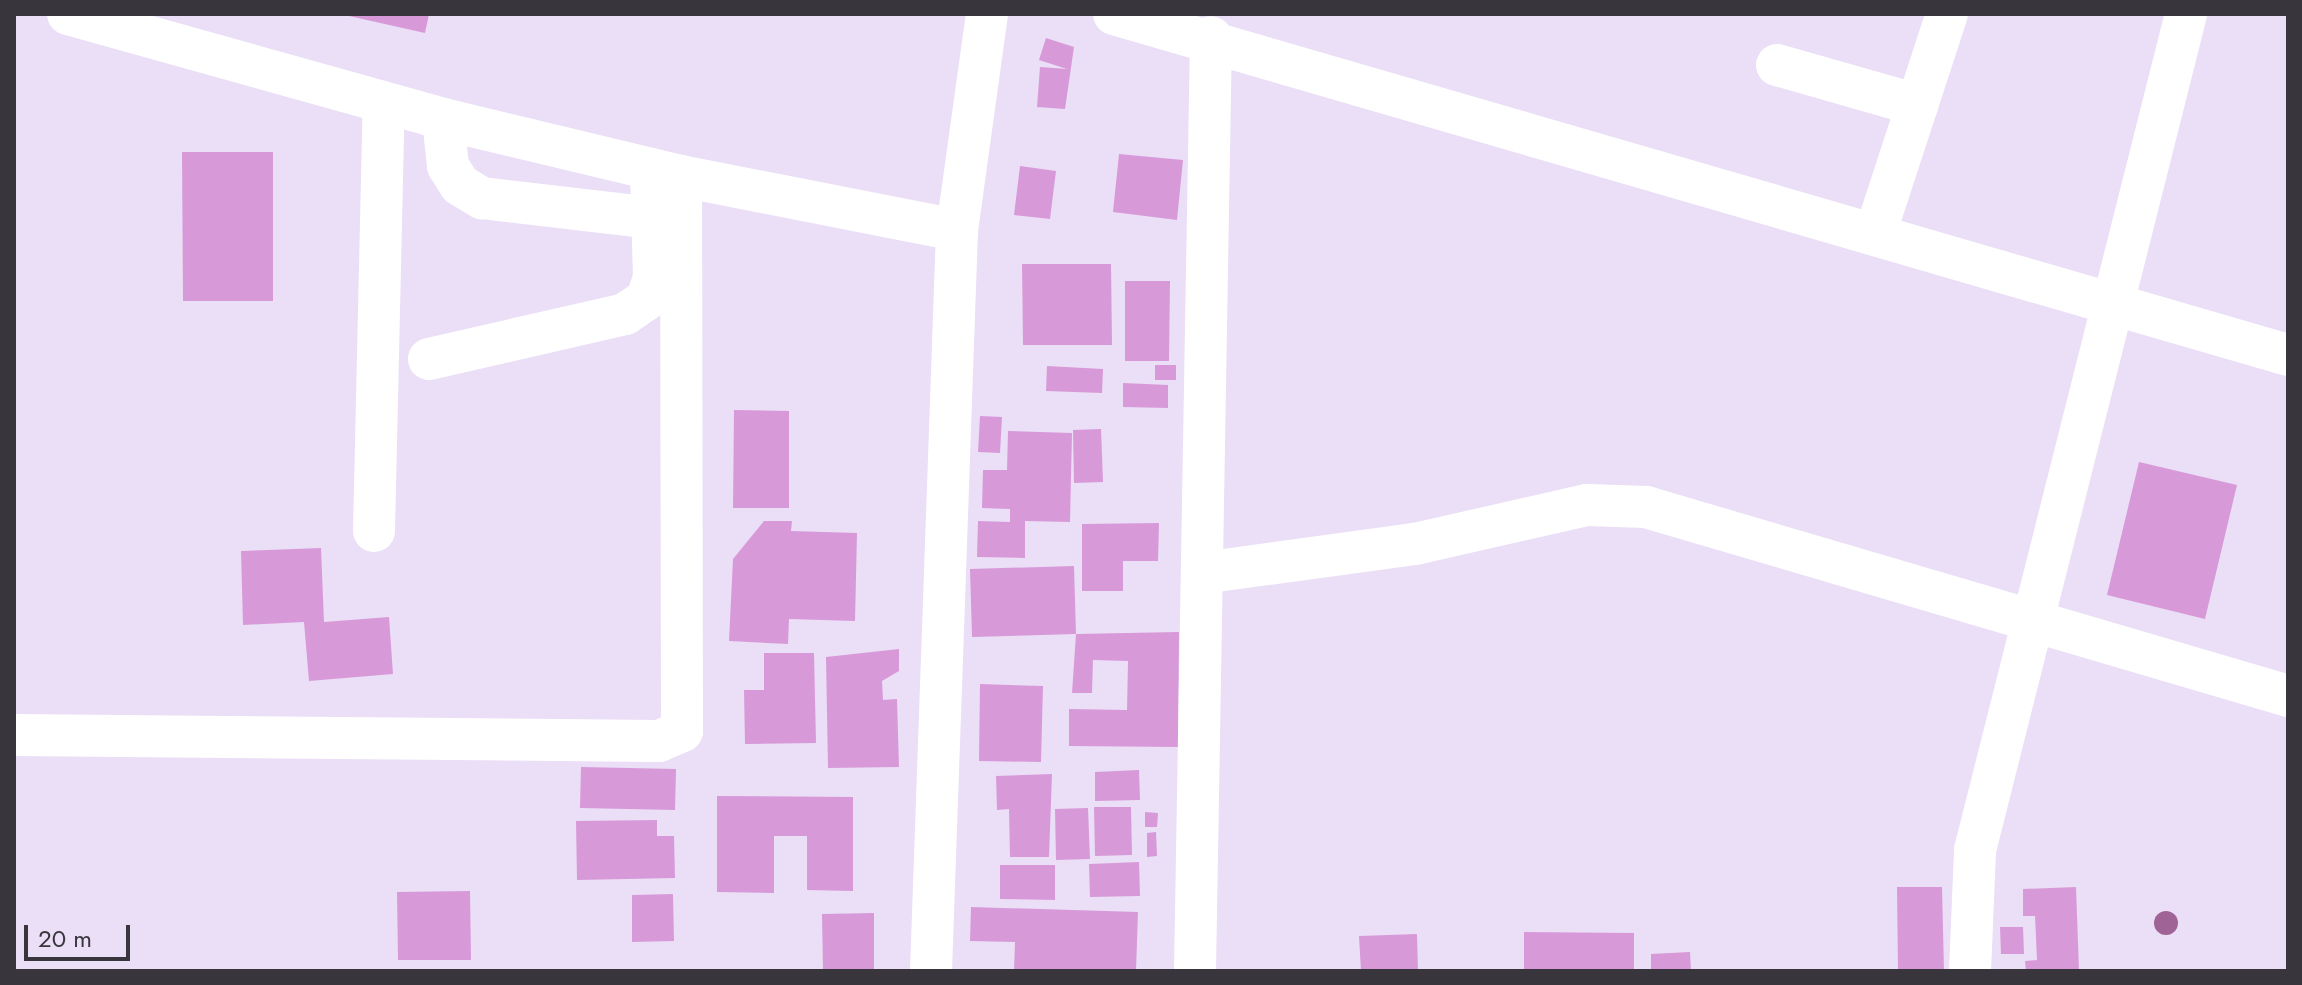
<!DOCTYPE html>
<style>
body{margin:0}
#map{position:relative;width:2302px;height:985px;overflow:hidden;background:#eadff6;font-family:Jost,sans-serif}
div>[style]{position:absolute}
.building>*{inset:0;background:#d899d9}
.minor>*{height:42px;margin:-21px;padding:0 21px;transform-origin:21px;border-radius:21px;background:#fff}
.trees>*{width:24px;height:24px;margin:-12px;border-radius:50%;background:#9f6495}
span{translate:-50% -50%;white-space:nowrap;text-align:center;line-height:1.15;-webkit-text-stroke:6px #eadff6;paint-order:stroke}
.frame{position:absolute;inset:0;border:16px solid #39353d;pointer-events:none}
.scale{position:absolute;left:24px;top:925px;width:106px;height:36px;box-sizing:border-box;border:4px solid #39353d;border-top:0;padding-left:10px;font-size:24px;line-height:28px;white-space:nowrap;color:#39353d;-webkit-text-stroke:6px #eadff6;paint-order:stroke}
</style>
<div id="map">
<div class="building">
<i style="clip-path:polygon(340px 14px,429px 14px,425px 33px)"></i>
<i style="clip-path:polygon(1046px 38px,1074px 47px,1065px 109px,1037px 107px,1040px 67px,1067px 69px,1039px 60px)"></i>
<i style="clip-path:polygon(182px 152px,273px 152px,273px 301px,183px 301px)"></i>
<i style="clip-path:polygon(1119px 154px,1183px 160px,1177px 220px,1113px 212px)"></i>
<i style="clip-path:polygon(1020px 166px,1056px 171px,1050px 219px,1014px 215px)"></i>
<i style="clip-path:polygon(1022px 264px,1111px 264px,1112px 345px,1023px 345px)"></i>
<i style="clip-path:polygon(1125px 281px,1170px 281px,1169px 361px,1125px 361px)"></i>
<i style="clip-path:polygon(1155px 365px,1176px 365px,1176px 380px,1155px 380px)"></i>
<i style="clip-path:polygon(1047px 366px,1103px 369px,1102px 393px,1046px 391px)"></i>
<i style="clip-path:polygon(1123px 383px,1168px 385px,1168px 408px,1123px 407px)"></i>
<i style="clip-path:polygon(734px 410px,789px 411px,789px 508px,733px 508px)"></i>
<i style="clip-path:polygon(980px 416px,1002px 417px,1000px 453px,978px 452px)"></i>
<i style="clip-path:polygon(1101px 429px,1103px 482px,1074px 483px,1073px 430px)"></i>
<i style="clip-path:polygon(1008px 431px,1072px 433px,1070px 522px,1025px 521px,1025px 558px,977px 557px,978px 521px,1010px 522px,1010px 509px,982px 508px,983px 470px,1007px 470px)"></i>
<i style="clip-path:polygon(2139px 462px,2237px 485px,2205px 619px,2107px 595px)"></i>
<i style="clip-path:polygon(764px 521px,792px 521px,791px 531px,857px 533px,855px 621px,789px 619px,788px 644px,729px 641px,733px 559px)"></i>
<i style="clip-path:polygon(1159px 523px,1158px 561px,1123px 561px,1123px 591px,1082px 591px,1082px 524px)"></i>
<i style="clip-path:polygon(321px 548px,324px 622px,389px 617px,393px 674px,309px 681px,304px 622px,243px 625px,241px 551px)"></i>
<i style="clip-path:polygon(1074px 566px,1076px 634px,1179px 632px,1178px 747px,1069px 746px,1069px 709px,1127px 710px,1128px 661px,1093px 660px,1092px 693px,1072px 693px,1076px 634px,972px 637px,970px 569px)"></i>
<i style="clip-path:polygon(899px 649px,899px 671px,882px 681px,883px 700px,897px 699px,899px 767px,828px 768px,826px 657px)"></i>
<i style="clip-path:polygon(764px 653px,814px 653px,816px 743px,745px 744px,744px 690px,764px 690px)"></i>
<i style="clip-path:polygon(980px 684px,1043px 686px,1041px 762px,979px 761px)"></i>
<i style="clip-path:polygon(581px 767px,676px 769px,675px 810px,580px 808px)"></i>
<i style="clip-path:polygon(1139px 770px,1140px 800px,1095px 801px,1095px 772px)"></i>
<i style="clip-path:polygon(1052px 774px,1049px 857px,1010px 857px,1009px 809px,997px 810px,996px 776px)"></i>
<i style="clip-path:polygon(717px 796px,853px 797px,853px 891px,807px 890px,807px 836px,774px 836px,774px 893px,717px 892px)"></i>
<i style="clip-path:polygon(1094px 807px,1131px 807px,1132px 855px,1095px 856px)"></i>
<i style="clip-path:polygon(1088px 808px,1090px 859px,1056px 860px,1055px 809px)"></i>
<i style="clip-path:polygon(1145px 812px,1158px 813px,1157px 827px,1145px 827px)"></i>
<i style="clip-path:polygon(657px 820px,657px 836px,674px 836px,675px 878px,577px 880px,576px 821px)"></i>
<i style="clip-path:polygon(1156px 832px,1157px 856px,1147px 857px,1147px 833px)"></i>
<i style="clip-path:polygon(1139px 862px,1140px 896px,1090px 897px,1089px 864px)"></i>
<i style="clip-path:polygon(1000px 865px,1055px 865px,1055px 900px,1000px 899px)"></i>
<i style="clip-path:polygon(1897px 887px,1942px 887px,1944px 971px,1898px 971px)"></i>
<i style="clip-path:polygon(2076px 887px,2079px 971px,2026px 971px,2025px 961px,2037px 960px,2035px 916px,2023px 916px,2023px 889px)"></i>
<i style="clip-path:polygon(470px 891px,471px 960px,398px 960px,397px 892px)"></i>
<i style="clip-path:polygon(673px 894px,674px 941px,632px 942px,632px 895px)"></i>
<i style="clip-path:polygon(971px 907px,1138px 912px,1136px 971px,1014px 971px,1015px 942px,970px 941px)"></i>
<i style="clip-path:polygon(874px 913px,874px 971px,823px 971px,822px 914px)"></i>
<i style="clip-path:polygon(2000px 927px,2023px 927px,2024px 954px,2001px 954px)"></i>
<i style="clip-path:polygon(1524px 932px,1634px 933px,1634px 971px,1524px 971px)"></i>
<i style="clip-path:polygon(1417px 934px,1418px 971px,1361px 971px,1359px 936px)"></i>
<i style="clip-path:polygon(1690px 952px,1691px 971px,1651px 971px,1651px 954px)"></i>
</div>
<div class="minor">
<i style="left:68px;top:14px;width:389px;rotate:15.6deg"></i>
<i style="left:443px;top:119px;width:245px;rotate:13.5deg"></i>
<i style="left:681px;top:176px;width:281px;rotate:11.1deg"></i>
<i style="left:1114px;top:14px;width:1223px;rotate:16.2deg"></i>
<i style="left:1777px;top:65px;width:146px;rotate:15.9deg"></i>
<i style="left:443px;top:119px;width:47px;rotate:83.9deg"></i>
<i style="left:448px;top:166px;width:22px;rotate:58deg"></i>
<i style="left:460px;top:185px;width:26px;rotate:31deg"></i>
<i style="left:482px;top:198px;width:171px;rotate:6.7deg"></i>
<i style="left:1875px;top:234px;width:231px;rotate:-71.9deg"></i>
<i style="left:429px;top:359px;width:201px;rotate:-12.9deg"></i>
<i style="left:625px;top:314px;width:27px;rotate:-34deg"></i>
<i style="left:647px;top:299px;width:22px;rotate:-72deg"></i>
<i style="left:654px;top:278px;width:109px;rotate:-91.6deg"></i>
<i style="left:374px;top:531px;width:427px;rotate:-88.7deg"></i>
<i style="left:1202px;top:573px;width:215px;rotate:-7.8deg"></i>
<i style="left:1415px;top:544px;width:176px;rotate:-12.8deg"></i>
<i style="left:1587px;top:505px;width:59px;rotate:1.9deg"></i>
<i style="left:1646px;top:507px;width:669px;rotate:16.4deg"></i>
<i style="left:14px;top:735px;width:645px;rotate:0.53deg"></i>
<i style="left:659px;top:741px;width:25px;rotate:-23deg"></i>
<i style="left:682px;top:731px;width:555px;rotate:-90.1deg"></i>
<i style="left:931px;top:971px;width:741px;rotate:-87.99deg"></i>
<i style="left:957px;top:230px;width:218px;rotate:-82.1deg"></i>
<i style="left:1195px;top:971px;width:934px;rotate:-89.02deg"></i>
<i style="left:1970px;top:971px;width:121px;rotate:-87.6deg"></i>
<i style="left:1975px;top:850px;width:862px;rotate:-75.83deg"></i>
</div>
<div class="trees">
<i style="left:2166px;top:923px"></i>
</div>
<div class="frame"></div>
<div class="scale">20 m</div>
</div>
